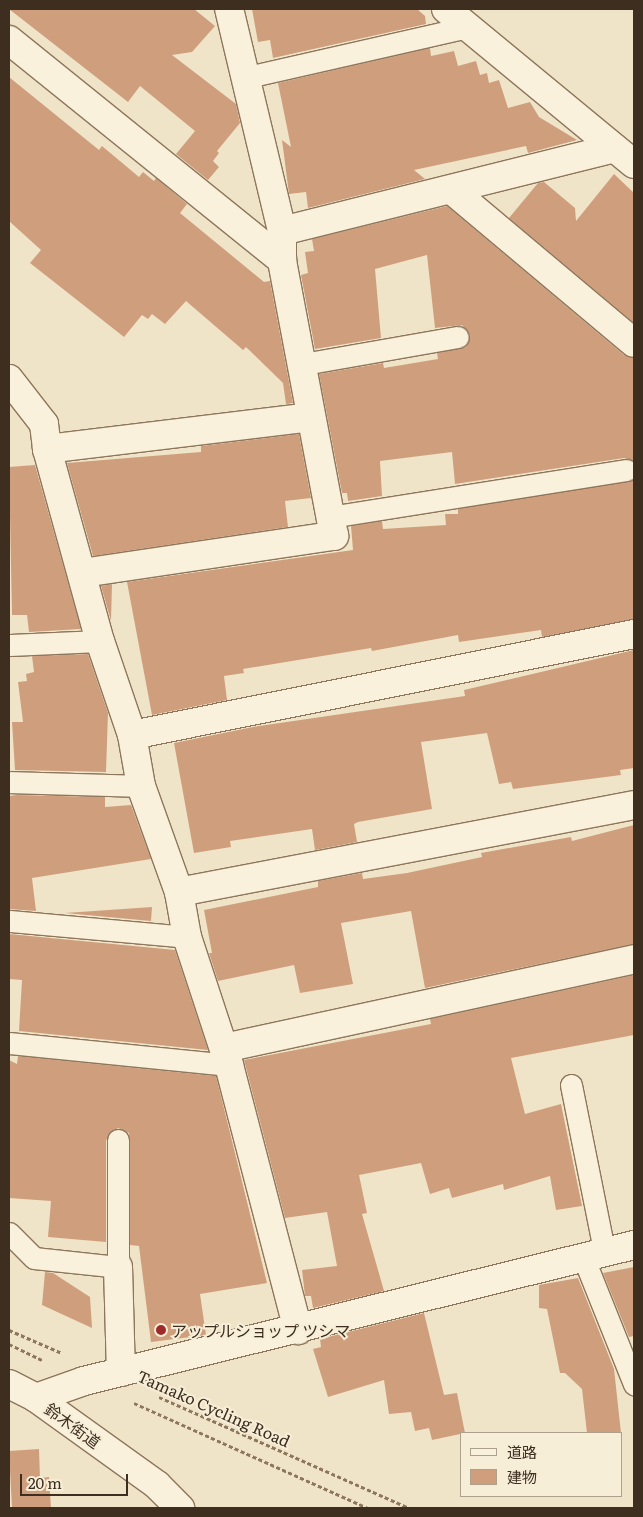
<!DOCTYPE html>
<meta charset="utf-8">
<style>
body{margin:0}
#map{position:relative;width:643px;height:1517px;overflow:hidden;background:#f0e4c8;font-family:Literata,"Noto Sans JP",serif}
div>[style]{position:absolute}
.building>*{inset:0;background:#cf9f7d}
.path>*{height:3px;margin-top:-1.5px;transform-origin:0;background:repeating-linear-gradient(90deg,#8d765c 0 4px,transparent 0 6.5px)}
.roads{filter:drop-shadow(1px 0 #8d765c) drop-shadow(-1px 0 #8d765c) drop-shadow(0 1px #8d765c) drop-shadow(0 -1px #8d765c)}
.service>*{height:21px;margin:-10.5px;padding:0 10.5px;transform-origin:10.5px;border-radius:10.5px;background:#faf1dc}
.minor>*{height:28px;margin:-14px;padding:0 14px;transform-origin:14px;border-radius:14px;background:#faf1dc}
.tertiary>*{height:28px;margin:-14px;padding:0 14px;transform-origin:14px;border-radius:14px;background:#faf1dc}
.dots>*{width:14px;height:14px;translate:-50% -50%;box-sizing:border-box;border:2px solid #f7eed8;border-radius:50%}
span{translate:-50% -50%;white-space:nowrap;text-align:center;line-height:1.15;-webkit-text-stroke:4px #f7eed8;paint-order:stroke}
.poi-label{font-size:16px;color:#3d2e20}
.left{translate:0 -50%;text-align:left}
.street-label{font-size:16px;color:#3d2e20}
.frame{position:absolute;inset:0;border:10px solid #3d2e20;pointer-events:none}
.legend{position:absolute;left:460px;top:1432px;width:162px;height:65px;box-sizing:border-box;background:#f7eed8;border:1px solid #ada18e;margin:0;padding:6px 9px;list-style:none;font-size:15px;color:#3d2e20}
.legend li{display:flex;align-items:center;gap:10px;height:25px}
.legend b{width:25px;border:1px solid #ada18e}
.scale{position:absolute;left:20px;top:1474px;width:108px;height:22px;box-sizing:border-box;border:2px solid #3d2e20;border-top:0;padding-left:6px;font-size:15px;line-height:18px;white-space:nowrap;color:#3d2e20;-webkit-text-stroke:4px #f7eed8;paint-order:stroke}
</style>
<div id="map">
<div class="building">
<i style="clip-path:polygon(9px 9px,194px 9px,215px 26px,192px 52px,172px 55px,236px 104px,240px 123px,217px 151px,219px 153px,213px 161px,219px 167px,208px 180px,176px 154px,195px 131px,140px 86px,128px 102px)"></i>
<i style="clip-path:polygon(252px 9px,417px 9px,425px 16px,426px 24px,273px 58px,270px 40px,258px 42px)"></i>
<i style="clip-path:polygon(430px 48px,431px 56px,454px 51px,458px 66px,476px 61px,480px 75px,487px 73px,489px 83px,499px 80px,508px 108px,530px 102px,539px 117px,577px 140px,528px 153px,526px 146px,414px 170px,425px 179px,308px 208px,306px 192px,289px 194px,282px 140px,291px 147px,278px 83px)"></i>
<i style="clip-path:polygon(9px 77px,99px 150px,102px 146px,139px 177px,143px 172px,154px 181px,156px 178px,187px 204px,180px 213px,264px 282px,270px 281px,293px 403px,286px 404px,283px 383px,246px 347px,243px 350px,186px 301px,165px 324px,152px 314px,148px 319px,142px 315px,124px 337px,30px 263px,41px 250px,9px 221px)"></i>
<i style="clip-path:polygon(614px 174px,634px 193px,634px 323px,509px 218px,538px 183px,544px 182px,575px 208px,576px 221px)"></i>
<i style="clip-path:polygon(447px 206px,624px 355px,634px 358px,634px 461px,624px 458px,455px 484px,452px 452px,380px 461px,382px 496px,348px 501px,347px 493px,342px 493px,319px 374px,383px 363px,384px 368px,438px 359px,437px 353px,466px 347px,470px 335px,462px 325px,435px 328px,427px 255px,375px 269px,381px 338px,315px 349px,301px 275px,308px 273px,305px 252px,314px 251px,312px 239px)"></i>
<i style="clip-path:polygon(299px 434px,311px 498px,285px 501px,288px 527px,93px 556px,67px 463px,201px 452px,201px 446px)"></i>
<i style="clip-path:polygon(35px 465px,81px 629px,29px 632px,27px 615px,12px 615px,9px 467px)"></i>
<i style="clip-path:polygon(634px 479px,634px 619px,542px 637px,541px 630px,459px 642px,458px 635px,372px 651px,371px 648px,243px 669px,244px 673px,224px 676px,227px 700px,152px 715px,127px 582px,353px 550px,351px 526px,382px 521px,383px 529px,446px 525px,445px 514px,458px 514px,458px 509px)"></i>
<i style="clip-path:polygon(112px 584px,111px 621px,101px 586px)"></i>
<i style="clip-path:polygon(634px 650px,634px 768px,620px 770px,621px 775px,513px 789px,511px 782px,499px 784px,487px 733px,421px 742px,432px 809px,358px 822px,354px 824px,357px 842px,315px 850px,312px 829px,230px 841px,231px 847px,194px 853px,174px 743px,253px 727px,465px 696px,464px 690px)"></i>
<i style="clip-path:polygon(88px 654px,108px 713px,106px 772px,15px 770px,12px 722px,23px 722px,18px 682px,27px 681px,26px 674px,34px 672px,32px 656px)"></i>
<i style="clip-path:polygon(17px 795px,105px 797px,105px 807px,131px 805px,151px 859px,32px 878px,36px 911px,9px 909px,9px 796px)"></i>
<i style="clip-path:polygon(634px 825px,634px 944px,425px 988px,411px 911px,341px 923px,353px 984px,300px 993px,294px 965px,218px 981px,209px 953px,212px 953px,204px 910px,318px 887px,318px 881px,362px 873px,363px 879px,407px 873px,482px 857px,481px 853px,571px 837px,572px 841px)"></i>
<i style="clip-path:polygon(152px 907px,151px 921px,65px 913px)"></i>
<i style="clip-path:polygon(9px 934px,175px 950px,208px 1050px,19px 1031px,22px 980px,9px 979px)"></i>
<i style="clip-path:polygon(634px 975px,634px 1035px,511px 1058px,525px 1114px,561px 1104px,582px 1206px,556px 1210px,550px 1176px,504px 1190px,503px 1184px,452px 1198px,449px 1188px,430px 1194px,421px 1163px,359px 1175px,367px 1213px,362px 1214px,384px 1291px,313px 1308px,311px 1296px,305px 1296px,302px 1270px,337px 1266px,327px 1212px,285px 1218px,244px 1060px,431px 1024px,430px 1019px)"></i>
<i style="clip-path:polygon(18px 1056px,216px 1076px,267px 1283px,200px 1294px,206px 1335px,151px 1342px,139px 1246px,130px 1245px,129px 1133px,118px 1128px,106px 1140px,106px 1242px,48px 1237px,51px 1201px,9px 1198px,9px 1060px,17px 1064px)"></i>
<i style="clip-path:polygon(634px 1267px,634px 1336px,629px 1337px,603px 1273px)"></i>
<i style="clip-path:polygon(45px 1272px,53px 1273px,90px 1297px,92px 1328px,42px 1305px)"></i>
<i style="clip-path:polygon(578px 1278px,614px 1369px,621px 1433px,587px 1433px,582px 1389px,565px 1373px,560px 1373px,547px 1309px,539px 1308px,539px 1285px)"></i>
<i style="clip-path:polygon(424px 1313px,444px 1395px,457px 1393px,465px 1433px,432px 1440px,429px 1428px,415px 1431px,411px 1412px,389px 1414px,384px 1380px,328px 1397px,313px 1349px,321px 1347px,320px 1339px)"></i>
<i style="clip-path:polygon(39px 1449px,40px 1478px,49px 1477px,51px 1508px,12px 1508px,9px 1451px)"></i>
</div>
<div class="path">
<i style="left:9px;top:1330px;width:58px;rotate:23.5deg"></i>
<i style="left:9px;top:1344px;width:37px;rotate:26deg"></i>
<i style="left:159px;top:1397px;width:274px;rotate:23.9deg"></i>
<i style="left:134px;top:1403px;width:256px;rotate:24.2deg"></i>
</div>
<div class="roads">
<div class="service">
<i style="left:248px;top:77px;width:226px;rotate:-12.8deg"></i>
<i style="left:303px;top:364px;width:157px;rotate:-9.9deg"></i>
<i style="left:330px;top:517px;width:300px;rotate:-9deg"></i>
<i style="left:9px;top:645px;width:91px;rotate:-2.5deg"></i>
<i style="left:9px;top:782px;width:132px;rotate:1.7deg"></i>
<i style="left:9px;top:921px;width:179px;rotate:5.1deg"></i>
<i style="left:9px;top:1043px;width:221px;rotate:5.7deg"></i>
<i style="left:571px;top:1085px;width:168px;rotate:78.7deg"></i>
<i style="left:9px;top:1233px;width:35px;rotate:45deg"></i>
<i style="left:34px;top:1258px;width:84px;rotate:6.1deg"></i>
<i style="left:118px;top:1267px;width:127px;rotate:-90deg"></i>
<i style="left:584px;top:1259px;width:135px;rotate:68.2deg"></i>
</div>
<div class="minor">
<i style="left:446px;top:9px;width:244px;rotate:39.5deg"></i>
<i style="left:9px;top:40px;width:351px;rotate:38.9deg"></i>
<i style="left:453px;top:191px;width:236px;rotate:40deg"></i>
<i style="left:282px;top:231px;width:342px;rotate:-14deg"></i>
<i style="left:9px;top:379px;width:57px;rotate:52.1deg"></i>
<i style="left:44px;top:424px;width:25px;rotate:83deg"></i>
<i style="left:47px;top:449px;width:199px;rotate:74.6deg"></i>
<i style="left:100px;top:641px;width:99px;rotate:71.2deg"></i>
<i style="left:132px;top:735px;width:52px;rotate:80deg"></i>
<i style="left:141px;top:786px;width:113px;rotate:70.3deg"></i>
<i style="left:179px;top:892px;width:46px;rotate:79.9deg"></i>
<i style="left:187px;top:937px;width:135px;rotate:71.8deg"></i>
<i style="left:229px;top:1065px;width:274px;rotate:75.4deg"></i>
<i style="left:47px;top:449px;width:265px;rotate:-6.9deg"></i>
<i style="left:82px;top:573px;width:255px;rotate:-8.4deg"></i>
<i style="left:334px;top:536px;width:281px;rotate:-100.7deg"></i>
<i style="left:282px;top:260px;width:29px;rotate:-90deg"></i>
<i style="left:282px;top:231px;width:228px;rotate:-103.4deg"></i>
<i style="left:132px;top:735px;width:512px;rotate:-11.38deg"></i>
<i style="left:179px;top:892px;width:463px;rotate:-10.8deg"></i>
<i style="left:224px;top:1048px;width:420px;rotate:-12.2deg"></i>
<i style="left:118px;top:1267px;width:105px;rotate:88.4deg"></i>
<i style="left:36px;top:1398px;width:51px;rotate:-19.5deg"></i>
<i style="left:84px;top:1381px;width:567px;rotate:-13.89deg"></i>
</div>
<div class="tertiary">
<i style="left:9px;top:1384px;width:30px;rotate:27deg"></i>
<i style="left:36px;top:1398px;width:149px;rotate:35.7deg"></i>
<i style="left:157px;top:1485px;width:33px;rotate:45deg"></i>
</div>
</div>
<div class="dots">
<i style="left:161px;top:1330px;background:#9e2a2b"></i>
</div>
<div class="poi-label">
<span class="left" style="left:171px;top:1330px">アップルショップ ツシマ</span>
</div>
<div class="street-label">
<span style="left:214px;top:1408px;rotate:24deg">Tamako Cycling Road</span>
<span style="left:73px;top:1425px;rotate:36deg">鈴木街道</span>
</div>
<div class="frame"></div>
<ul class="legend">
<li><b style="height:6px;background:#faf1dc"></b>道路</li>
<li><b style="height:14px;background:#cf9f7d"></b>建物</li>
</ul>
<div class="scale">20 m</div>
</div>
